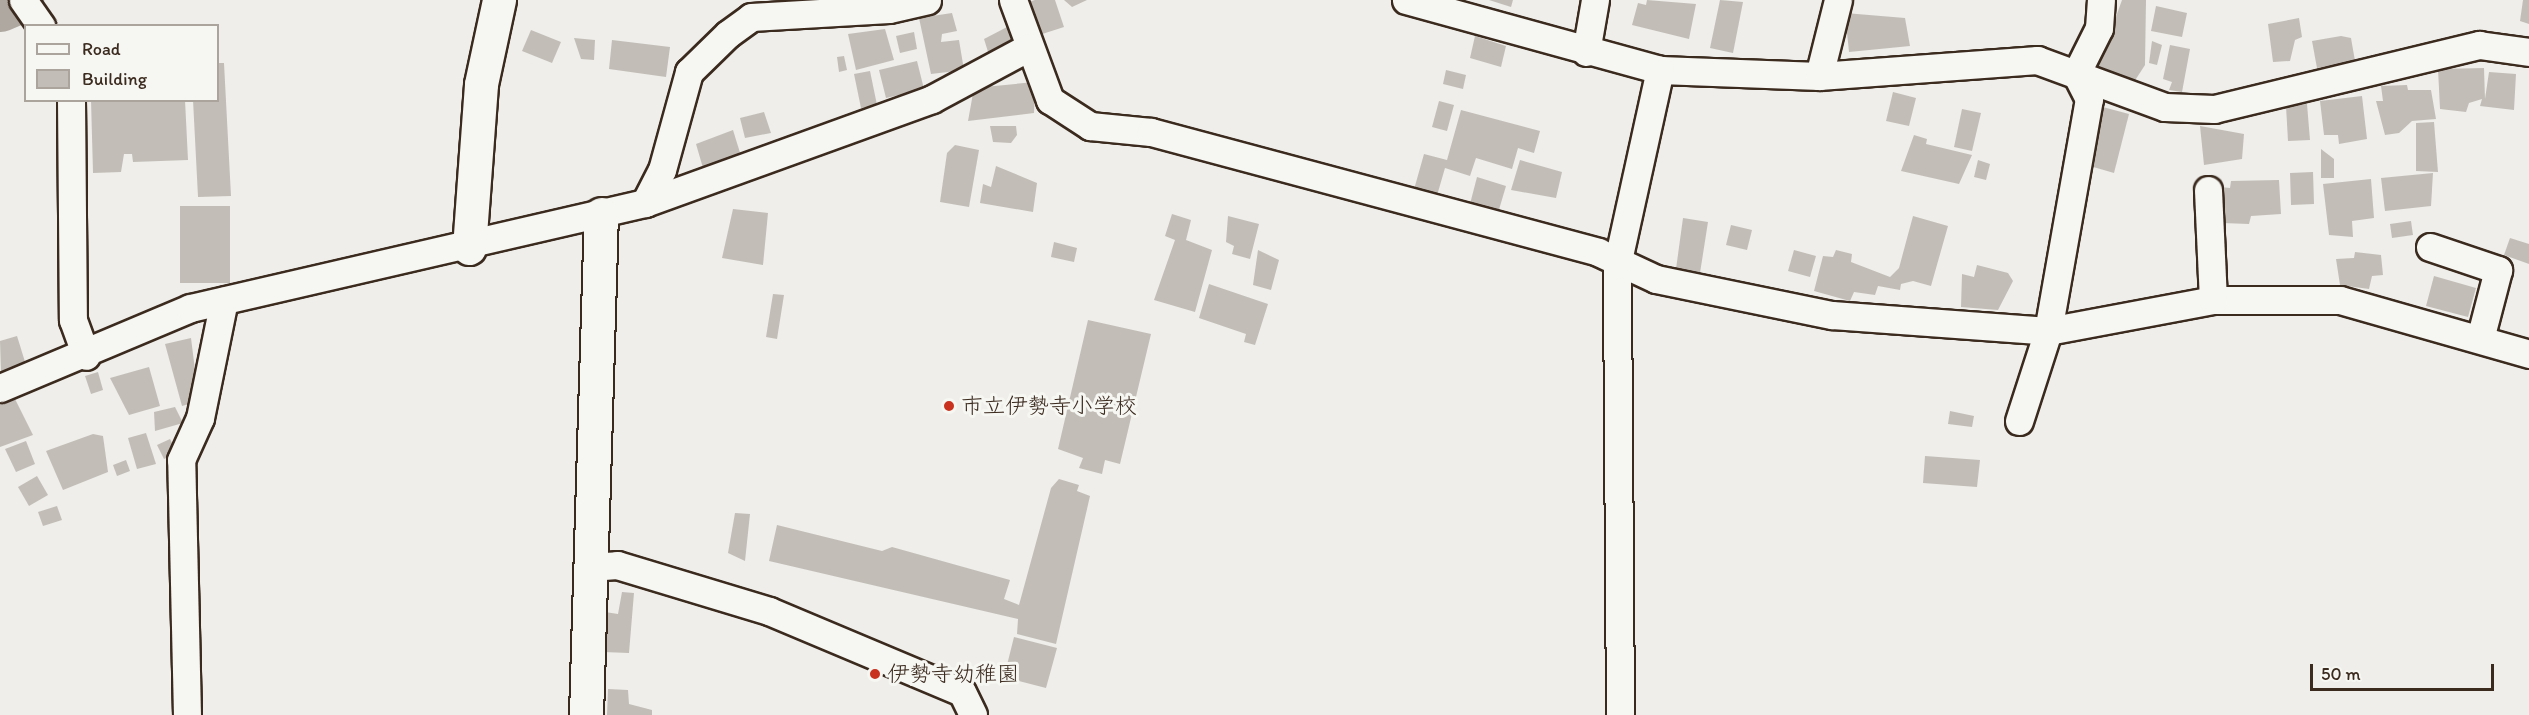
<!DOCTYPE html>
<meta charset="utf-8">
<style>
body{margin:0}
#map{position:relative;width:2529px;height:715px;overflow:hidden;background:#efeeea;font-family:Itim,"Klee One",sans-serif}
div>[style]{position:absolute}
.river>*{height:45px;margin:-22.5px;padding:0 22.5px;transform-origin:22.5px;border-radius:22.5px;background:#afa8a1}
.building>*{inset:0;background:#c2bdb7}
.roads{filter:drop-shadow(2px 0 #3b2a1e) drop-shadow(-2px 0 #3b2a1e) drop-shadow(0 2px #3b2a1e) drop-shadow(0 -2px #3b2a1e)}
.minor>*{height:27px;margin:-13.5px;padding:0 13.5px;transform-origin:13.5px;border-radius:13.5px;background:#f6f6f2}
.tertiary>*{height:33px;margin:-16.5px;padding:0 16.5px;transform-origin:16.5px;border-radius:16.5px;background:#f6f6f2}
.dots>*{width:16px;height:16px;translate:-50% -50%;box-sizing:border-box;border:3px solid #f6f6f2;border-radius:50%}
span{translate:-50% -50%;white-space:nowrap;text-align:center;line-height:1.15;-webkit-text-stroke:6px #f6f6f2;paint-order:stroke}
.poi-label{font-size:22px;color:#3b2a1e}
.left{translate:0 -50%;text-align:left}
.legend{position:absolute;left:24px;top:24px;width:195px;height:78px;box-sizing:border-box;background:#f6f6f2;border:2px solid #aba49d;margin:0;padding:8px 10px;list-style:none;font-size:18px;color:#3b2a1e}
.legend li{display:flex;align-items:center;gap:12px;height:30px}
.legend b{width:30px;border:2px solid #aba49d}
.scale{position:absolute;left:2310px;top:664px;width:184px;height:27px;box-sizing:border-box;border:3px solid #3b2a1e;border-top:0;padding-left:8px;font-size:18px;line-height:21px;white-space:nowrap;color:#3b2a1e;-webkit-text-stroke:4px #f6f6f2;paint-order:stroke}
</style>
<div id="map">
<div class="river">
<i style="left:0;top:9px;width:23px;rotate:-23deg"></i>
</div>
<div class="building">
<i style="clip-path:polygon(1035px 0,1055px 0,1064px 27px,1036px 36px,1025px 3px)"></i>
<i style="clip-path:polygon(1064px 0,1087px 0,1072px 7px)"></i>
<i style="clip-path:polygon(1489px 0,1513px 0,1511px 7px)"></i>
<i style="clip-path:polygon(1647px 0,1696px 4px,1689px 39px,1632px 25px,1638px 3px,1646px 5px)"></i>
<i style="clip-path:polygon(1720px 0,1743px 2px,1733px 53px,1710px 48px)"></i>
<i style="clip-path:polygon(2122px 0,2146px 0,2145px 65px,2134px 82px,2098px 67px)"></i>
<i style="clip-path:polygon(2523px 0,2529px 0,2529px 24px,2520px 21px)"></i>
<i style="clip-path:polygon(2156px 6px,2187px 13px,2182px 37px,2151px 31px)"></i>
<i style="clip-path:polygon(952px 13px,957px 31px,942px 34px,941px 42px,959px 40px,964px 70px,931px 74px,919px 18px)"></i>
<i style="clip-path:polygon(1845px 13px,1905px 18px,1910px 46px,1849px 52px)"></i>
<i style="clip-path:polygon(2299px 18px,2302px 37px,2295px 40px,2290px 61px,2273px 62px,2268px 24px)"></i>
<i style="clip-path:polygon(1009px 26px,1015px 39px,989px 55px,984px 39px)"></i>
<i style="clip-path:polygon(885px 29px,894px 60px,856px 70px,848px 34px)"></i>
<i style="clip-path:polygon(531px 30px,561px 42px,552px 63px,522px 51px)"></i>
<i style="clip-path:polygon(914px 32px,917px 49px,900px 53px,896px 36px)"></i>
<i style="clip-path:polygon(1475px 36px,1506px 46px,1501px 67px,1470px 58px)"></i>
<i style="clip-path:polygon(2341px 36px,2351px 38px,2355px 61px,2317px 68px,2312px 41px)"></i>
<i style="clip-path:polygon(574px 38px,595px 40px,594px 60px,581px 59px)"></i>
<i style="clip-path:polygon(612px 40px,670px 47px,666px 77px,609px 69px)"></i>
<i style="clip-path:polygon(2152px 41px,2162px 45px,2157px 65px,2149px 63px)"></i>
<i style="clip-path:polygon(2170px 45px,2190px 49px,2182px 92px,2169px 90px,2172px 82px,2163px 79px)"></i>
<i style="clip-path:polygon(844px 56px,847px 70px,839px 72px,837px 57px)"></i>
<i style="clip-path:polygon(917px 61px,924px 89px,886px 98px,879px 70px)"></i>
<i style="clip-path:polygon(218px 63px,224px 63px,231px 196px,198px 197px,193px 100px,218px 100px)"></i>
<i style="clip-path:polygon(2484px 68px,2485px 99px,2489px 72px,2516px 74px,2514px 110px,2480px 106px,2482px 99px,2469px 103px,2466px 112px,2440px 109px,2438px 69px)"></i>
<i style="clip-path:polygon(1446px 70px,1466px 75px,1463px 89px,1443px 84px)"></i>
<i style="clip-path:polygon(870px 71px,877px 105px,861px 108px,854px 74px)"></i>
<i style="clip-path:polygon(1035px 82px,1034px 113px,968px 121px,974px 88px)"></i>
<i style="clip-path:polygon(2407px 85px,2408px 90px,2431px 90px,2436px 119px,2412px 121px,2399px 133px,2385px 135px,2376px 101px,2383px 101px,2381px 86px)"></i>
<i style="clip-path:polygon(1893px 92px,1916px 98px,1909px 126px,1886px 121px)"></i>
<i style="clip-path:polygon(2362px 96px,2367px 139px,2339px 144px,2338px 135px,2324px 135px,2320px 101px)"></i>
<i style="clip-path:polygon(91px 100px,185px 100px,188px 160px,133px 162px,132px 154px,124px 154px,121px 172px,93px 173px)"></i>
<i style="clip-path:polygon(1439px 101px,1454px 105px,1447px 131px,1432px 127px)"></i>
<i style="clip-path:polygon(2307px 104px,2310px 140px,2288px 141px,2286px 106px)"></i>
<i style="clip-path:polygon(2099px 106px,2129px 114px,2114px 173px,2083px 164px)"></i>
<i style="clip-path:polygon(1962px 109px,1981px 113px,1972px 151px,1954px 147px)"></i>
<i style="clip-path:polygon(1461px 110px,1540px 131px,1534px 153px,1518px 148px,1512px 169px,1476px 158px,1470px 176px,1445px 168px,1436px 199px,1413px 193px,1424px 154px,1447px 160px)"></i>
<i style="clip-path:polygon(764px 112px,771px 133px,745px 138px,740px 118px)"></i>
<i style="clip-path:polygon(2434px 122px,2438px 172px,2416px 171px,2416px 123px)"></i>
<i style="clip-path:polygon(990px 126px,1016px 126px,1017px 135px,1011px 143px,993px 142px)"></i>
<i style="clip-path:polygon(2200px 126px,2244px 134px,2242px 159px,2204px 165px)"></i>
<i style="clip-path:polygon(733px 130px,741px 156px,703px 168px,696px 144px)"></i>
<i style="clip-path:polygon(1914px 135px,1927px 139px,1926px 144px,1972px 155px,1959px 184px,1901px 171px)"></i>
<i style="clip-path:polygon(955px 145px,979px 150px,969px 207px,940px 202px,947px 153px)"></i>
<i style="clip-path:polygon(2321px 149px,2334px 159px,2334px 178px,2321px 178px)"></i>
<i style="clip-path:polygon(1520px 160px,1562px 172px,1556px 198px,1511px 190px)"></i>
<i style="clip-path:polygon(1978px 160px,1990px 164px,1986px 180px,1974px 177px)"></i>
<i style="clip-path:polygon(996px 166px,1037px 183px,1033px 212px,980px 203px,983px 184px,991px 187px)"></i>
<i style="clip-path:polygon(2313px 172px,2314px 204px,2291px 205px,2290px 173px)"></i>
<i style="clip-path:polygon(2433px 173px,2431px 206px,2385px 211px,2381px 178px)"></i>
<i style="clip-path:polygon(1477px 177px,1506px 186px,1498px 213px,1470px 204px)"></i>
<i style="clip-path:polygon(2371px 179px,2374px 218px,2352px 221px,2353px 237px,2329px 235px,2323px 184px)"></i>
<i style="clip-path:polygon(2279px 180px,2281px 214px,2251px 216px,2249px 224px,2222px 223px,2220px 187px,2230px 188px,2231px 181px)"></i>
<i style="clip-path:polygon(180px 206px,230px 206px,230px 283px,180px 283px)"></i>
<i style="clip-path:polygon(733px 209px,768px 213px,763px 265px,722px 258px)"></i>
<i style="clip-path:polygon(1172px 214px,1191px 220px,1186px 240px,1212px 250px,1195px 312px,1154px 300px,1175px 240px,1165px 236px)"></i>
<i style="clip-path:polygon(1228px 216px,1259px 224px,1250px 259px,1232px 254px,1234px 246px,1226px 242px)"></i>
<i style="clip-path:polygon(1913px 216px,1948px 226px,1931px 286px,1913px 281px,1901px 284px,1900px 290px,1878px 286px,1875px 295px,1854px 292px,1850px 301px,1814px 291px,1823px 256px,1833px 257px,1836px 250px,1852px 254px,1851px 262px,1890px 277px,1899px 268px)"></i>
<i style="clip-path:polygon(1683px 218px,1708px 222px,1700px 273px,1676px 269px)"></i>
<i style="clip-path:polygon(2411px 221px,2413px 235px,2392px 238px,2390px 224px)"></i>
<i style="clip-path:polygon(1731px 225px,1752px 230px,1747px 250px,1726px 245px)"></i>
<i style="clip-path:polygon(2510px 238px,2529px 244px,2529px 264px,2504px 255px)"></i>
<i style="clip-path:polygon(1054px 242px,1077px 248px,1074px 262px,1051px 257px)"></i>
<i style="clip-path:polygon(1258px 250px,1279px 260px,1271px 290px,1253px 285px)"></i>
<i style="clip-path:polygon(1794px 250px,1816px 256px,1810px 277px,1788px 271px)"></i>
<i style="clip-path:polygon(2355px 252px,2381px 255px,2383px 275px,2372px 276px,2369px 289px,2340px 285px,2336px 259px,2354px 258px)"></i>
<i style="clip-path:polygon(1977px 265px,2008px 273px,2013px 281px,1998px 310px,1961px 307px,1962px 274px,1974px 277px)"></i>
<i style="clip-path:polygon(2434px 276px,2476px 288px,2468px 317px,2426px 306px)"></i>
<i style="clip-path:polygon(1209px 284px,1268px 304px,1255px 345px,1244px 342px,1246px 334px,1199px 318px)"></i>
<i style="clip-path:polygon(773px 294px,784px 295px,777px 339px,766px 337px)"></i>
<i style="clip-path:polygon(1088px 320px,1151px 334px,1120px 464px,1105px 460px,1102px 474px,1079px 468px,1083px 458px,1058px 449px)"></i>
<i style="clip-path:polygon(17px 336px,26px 365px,1px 373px,0 341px)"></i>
<i style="clip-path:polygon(191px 338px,197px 386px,189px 404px,182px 406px,165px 344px)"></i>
<i style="clip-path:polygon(149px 367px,160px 406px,129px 415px,110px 378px)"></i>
<i style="clip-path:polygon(98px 372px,103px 390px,91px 394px,85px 376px)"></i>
<i style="clip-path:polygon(15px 399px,33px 435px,0 447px,0 405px)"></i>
<i style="clip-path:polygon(175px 407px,183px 423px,155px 431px,154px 412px)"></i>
<i style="clip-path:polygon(1950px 411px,1974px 416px,1972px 427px,1948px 424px)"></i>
<i style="clip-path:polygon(146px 433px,156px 464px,137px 469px,128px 438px)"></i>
<i style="clip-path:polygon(93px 434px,103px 436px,108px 472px,63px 490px,46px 451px)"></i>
<i style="clip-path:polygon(170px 439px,177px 453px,164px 459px,157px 445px)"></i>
<i style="clip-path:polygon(26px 441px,35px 464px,16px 472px,5px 449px)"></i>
<i style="clip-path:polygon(1925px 456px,1980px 460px,1977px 487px,1923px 483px)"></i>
<i style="clip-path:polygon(126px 460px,130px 471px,117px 476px,113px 465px)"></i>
<i style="clip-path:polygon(37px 476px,48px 495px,29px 506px,18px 487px)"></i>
<i style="clip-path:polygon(1059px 479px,1079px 485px,1077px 491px,1090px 496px,1056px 644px,1017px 634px,1018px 619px,769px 561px,777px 525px,882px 551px,892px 547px,1010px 580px,1004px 599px,1019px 605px,1051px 488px)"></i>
<i style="clip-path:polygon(57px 506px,62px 520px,43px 526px,38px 512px)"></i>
<i style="clip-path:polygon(735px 513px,750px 514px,745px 561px,728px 553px)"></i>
<i style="clip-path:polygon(622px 592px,634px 593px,629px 653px,603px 652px,605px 612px,618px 614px)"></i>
<i style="clip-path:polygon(1014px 637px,1057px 648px,1046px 688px,1004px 677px)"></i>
<i style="clip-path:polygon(608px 689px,628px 690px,629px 704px,652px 710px,652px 715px,607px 715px)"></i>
</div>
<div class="roads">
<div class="minor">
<i style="left:23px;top:0;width:32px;rotate:55deg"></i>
<i style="left:1013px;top:0;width:107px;rotate:69.7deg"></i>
<i style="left:1050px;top:100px;width:48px;rotate:33deg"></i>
<i style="left:1090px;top:126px;width:61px;rotate:5.6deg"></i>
<i style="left:1151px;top:132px;width:463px;rotate:15deg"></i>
<i style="left:1598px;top:252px;width:64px;rotate:25deg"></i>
<i style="left:1656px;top:279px;width:180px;rotate:11.6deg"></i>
<i style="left:1832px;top:315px;width:217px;rotate:4.2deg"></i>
<i style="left:2048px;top:331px;width:168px;rotate:-10.6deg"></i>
<i style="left:2213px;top:300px;width:127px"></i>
<i style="left:2340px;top:300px;width:197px;rotate:15.9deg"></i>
<i style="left:1406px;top:0;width:263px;rotate:15.4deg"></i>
<i style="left:1660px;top:70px;width:159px;rotate:2.2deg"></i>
<i style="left:1819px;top:76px;width:219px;rotate:-4.2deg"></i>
<i style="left:2037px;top:60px;width:136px;rotate:20.2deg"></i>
<i style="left:2165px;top:107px;width:49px;rotate:2.3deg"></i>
<i style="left:2214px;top:109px;width:273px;rotate:-13.6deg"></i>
<i style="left:2479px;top:45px;width:50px;rotate:8deg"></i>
<i style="left:1586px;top:52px;width:53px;rotate:-80.2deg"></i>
<i style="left:1819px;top:76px;width:78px;rotate:-76deg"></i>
<i style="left:71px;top:100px;width:220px;rotate:89.5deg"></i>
<i style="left:73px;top:320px;width:38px;rotate:70deg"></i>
<i style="left:2208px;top:190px;width:110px;rotate:87.4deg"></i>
<i style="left:645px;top:203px;width:305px;rotate:-19.9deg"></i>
<i style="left:932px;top:99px;width:110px;rotate:-28.2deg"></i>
<i style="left:2430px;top:247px;width:72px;rotate:18.7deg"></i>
<i style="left:2498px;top:270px;width:71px;rotate:104.6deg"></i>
<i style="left:0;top:388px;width:206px;rotate:-22.8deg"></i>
<i style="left:190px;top:308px;width:467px;rotate:-13deg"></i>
<i style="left:645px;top:203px;width:37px;rotate:-63deg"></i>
<i style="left:662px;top:170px;width:102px;rotate:-74.6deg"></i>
<i style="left:689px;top:72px;width:54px;rotate:-44.3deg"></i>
<i style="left:728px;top:34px;width:29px;rotate:-36deg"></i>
<i style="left:751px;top:17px;width:138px;rotate:-3.3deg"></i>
<i style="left:889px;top:9px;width:39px;rotate:-13deg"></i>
<i style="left:2019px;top:421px;width:95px;rotate:-72.1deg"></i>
<i style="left:2048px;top:331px;width:236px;rotate:-80deg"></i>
<i style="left:2089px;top:99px;width:28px;rotate:-117deg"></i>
<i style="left:2076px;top:74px;width:51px;rotate:-63.4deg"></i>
<i style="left:2099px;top:28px;width:28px;rotate:-86deg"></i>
<i style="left:590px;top:567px;width:27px;rotate:-4deg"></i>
<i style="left:617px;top:565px;width:159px;rotate:16.8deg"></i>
<i style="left:769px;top:611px;width:209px;rotate:22.8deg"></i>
<i style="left:962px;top:692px;width:25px;rotate:64deg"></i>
<i style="left:187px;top:715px;width:255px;rotate:-91.3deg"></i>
<i style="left:181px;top:460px;width:46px;rotate:-65.7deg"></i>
<i style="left:200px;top:418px;width:120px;rotate:-78.5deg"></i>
<i style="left:1620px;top:715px;width:450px;rotate:-90.4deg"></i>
<i style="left:1617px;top:265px;width:200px;rotate:-77.6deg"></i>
</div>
<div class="tertiary">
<i style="left:469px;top:248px;width:164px;rotate:-85.8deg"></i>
<i style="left:481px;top:84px;width:86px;rotate:-77.9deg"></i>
<i style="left:586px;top:715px;width:501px;rotate:-88.29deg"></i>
</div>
</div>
<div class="dots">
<i style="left:949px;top:406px;background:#c8321e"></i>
<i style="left:875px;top:674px;background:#c8321e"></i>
</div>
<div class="poi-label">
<span class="left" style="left:961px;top:406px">市立伊勢寺小学校</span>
<span class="left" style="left:887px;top:674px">伊勢寺幼稚園</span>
</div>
<ul class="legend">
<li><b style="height:8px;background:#f6f6f2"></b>Road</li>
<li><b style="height:16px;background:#c2bdb7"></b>Building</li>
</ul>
<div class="scale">50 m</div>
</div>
